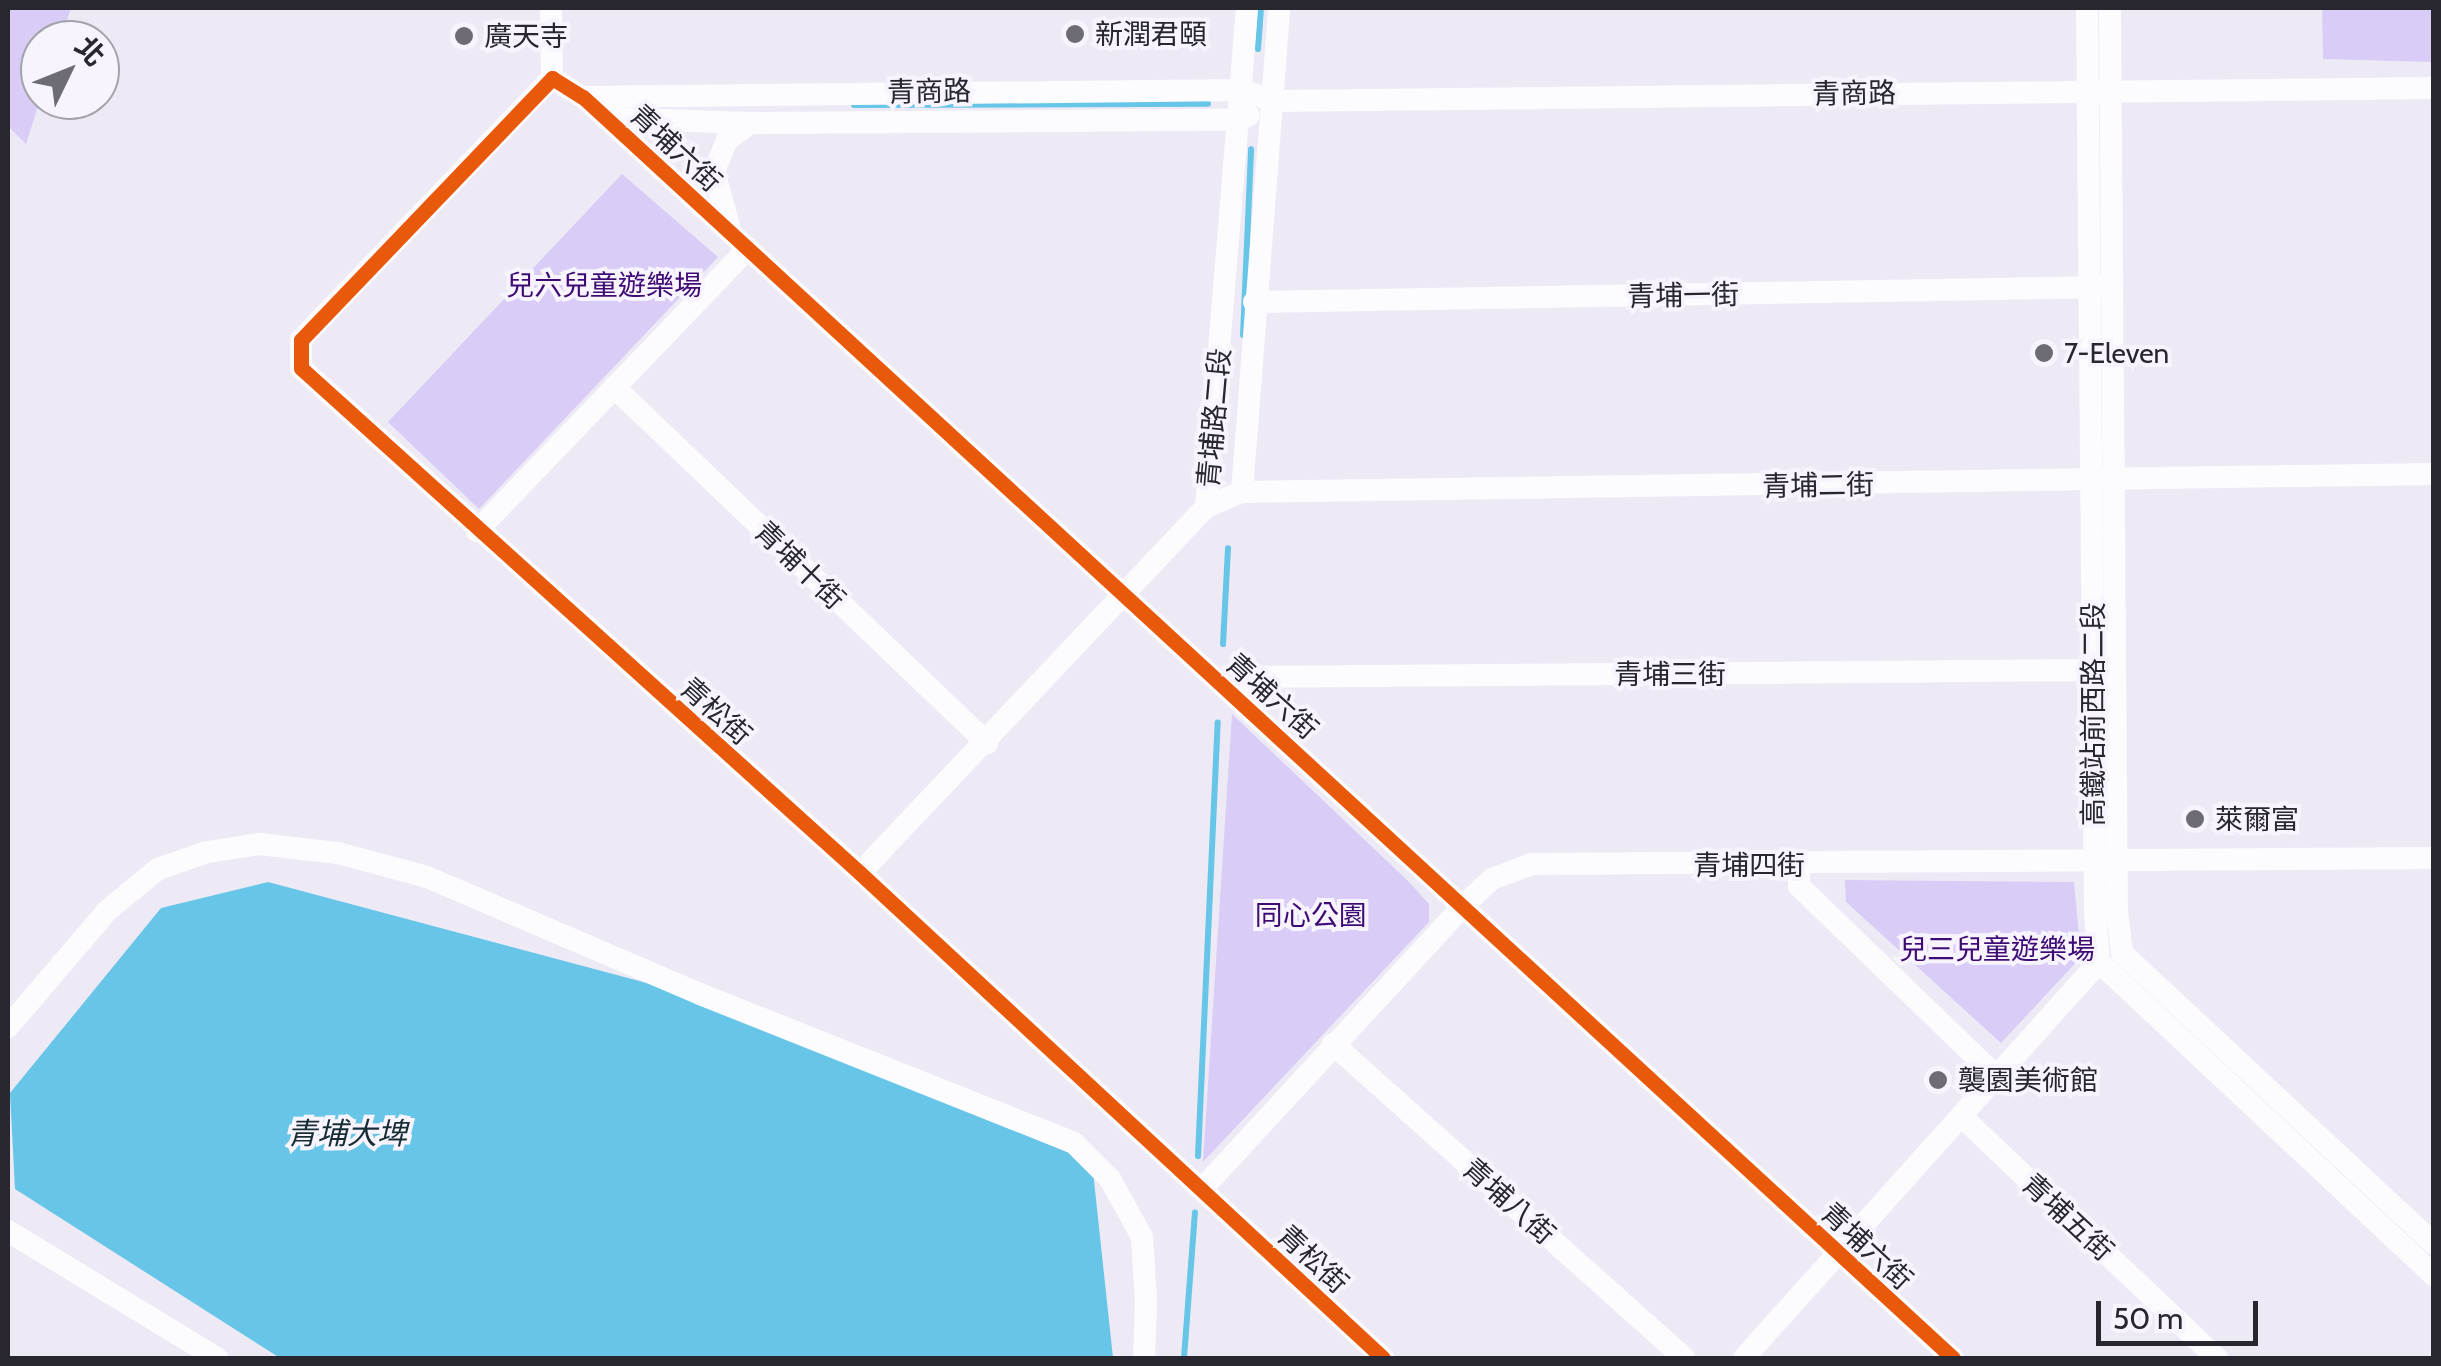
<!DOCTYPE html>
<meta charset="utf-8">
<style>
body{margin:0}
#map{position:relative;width:2441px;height:1366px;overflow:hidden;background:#edeaf6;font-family:Cabin,"Noto Sans TC",sans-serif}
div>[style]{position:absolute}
.green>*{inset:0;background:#d9ccf7}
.water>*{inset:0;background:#67c5e8}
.stream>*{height:6px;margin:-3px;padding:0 3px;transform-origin:3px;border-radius:3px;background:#67c5e8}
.street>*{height:22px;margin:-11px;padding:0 11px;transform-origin:11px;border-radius:11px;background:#fcfcfe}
.cycleway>*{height:15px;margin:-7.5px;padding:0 7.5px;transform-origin:7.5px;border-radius:7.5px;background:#e8590c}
.dots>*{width:28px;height:28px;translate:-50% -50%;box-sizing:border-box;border:5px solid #f7f4fe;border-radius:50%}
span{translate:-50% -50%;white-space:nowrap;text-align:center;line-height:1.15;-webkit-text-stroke:8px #f7f4fe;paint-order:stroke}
.poi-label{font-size:28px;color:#28262e}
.left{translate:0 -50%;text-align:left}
.street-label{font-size:28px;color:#28262e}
.park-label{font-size:28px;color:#3e0b74}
.water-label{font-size:30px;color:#172d35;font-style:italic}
.frame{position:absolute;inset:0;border:10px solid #28262e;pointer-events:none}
.north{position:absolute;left:20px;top:20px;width:100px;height:100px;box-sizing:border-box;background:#f7f4fe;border:2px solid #a4a2ab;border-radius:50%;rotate:47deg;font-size:28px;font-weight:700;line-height:40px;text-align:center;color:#28262e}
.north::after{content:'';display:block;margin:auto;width:35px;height:45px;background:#6d6b74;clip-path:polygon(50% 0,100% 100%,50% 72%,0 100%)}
.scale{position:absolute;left:2096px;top:1301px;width:162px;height:45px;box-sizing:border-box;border:5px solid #28262e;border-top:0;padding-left:12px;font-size:30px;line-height:35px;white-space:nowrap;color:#28262e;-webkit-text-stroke:8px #f7f4fe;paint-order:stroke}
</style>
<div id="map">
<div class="green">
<i style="clip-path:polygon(8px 8px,71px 8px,60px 40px,40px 40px,40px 100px,26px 144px,8px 126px)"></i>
<i style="clip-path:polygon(2322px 8px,2433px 8px,2433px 62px,2323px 59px)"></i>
<i style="clip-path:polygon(622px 174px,718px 257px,479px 509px,388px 422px)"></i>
<i style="clip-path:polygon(1232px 714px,1408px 881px,1429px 904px,1429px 922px,1203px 1162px)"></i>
<i style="clip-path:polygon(1845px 880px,2074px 882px,2081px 957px,2001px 1043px,1846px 902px)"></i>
</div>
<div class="water">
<i style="clip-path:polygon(268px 882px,658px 986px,1092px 1162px,1113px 1358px,280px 1358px,15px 1189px,10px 1093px,161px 908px)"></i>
</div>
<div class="stream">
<i style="left:1258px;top:49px;width:41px;rotate:-85.8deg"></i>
<i style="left:854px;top:105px;width:354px;rotate:-0.2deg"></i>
<i style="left:1243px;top:335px;width:186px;rotate:-87.5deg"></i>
<i style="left:1223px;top:644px;width:96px;rotate:-87deg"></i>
<i style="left:1198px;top:1156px;width:434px;rotate:-87.4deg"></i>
<i style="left:1184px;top:1358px;width:146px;rotate:-85.7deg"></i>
</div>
<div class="street">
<i style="left:551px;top:8px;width:70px;rotate:89.2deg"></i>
<i style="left:2087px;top:8px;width:904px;rotate:89.49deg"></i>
<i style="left:2095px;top:912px;width:50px;rotate:85.4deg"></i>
<i style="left:2099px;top:962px;width:459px;rotate:43.1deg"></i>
<i style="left:2110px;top:8px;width:904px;rotate:89.56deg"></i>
<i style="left:2117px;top:912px;width:41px;rotate:83deg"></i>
<i style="left:2122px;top:953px;width:427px;rotate:43deg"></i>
<i style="left:552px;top:78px;width:36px;rotate:32deg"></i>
<i style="left:583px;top:97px;width:1862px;rotate:42.63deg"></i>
<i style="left:552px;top:78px;width:363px;rotate:133.8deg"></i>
<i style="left:301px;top:340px;width:28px;rotate:90deg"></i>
<i style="left:301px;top:368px;width:753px;rotate:42.09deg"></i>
<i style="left:860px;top:873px;width:713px;rotate:42.84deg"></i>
<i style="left:583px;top:97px;width:659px;rotate:-0.61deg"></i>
<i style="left:1242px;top:90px;width:34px;rotate:19deg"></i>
<i style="left:1274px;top:101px;width:1160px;rotate:-0.64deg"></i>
<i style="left:605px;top:118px;width:145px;rotate:2deg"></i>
<i style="left:750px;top:123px;width:490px;rotate:-0.4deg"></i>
<i style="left:1240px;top:120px;width:10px;rotate:-29deg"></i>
<i style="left:729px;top:225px;width:55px;rotate:-105.8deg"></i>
<i style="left:714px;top:172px;width:35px;rotate:-68deg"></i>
<i style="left:727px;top:140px;width:29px;rotate:-36deg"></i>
<i style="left:1254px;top:302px;width:850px;rotate:-1.01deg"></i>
<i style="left:614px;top:387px;width:516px;rotate:43.66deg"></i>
<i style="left:1242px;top:492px;width:485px;rotate:-85.6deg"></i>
<i style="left:1206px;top:507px;width:39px;rotate:-23deg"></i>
<i style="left:1242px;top:492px;width:1192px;rotate:-0.87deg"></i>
<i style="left:477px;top:531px;width:392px;rotate:-46.2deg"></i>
<i style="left:1234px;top:695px;width:25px;rotate:-47deg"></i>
<i style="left:1251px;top:677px;width:856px;rotate:-0.47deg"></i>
<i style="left:1799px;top:866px;width:20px;rotate:90deg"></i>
<i style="left:1799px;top:886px;width:275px;rotate:44deg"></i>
<i style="left:860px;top:873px;width:504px;rotate:-46.61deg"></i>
<i style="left:1206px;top:507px;width:501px;rotate:-85.3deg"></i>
<i style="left:8px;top:1027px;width:154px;rotate:-49.5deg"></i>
<i style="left:108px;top:910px;width:65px;rotate:-39.4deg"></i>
<i style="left:158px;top:869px;width:52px;rotate:-19.1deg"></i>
<i style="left:207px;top:852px;width:53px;rotate:-8.7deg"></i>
<i style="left:259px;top:844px;width:80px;rotate:6.5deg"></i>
<i style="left:338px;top:853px;width:92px;rotate:15.1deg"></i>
<i style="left:427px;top:877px;width:297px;rotate:23.2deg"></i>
<i style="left:700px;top:994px;width:403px;rotate:21.7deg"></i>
<i style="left:1074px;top:1143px;width:51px;rotate:45deg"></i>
<i style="left:1110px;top:1179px;width:66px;rotate:61.1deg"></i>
<i style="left:1142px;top:1237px;width:64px;rotate:86.4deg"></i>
<i style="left:1146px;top:1301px;width:57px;rotate:92deg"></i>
<i style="left:1333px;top:1044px;width:471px;rotate:41.8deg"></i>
<i style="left:1962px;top:1117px;width:351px;rotate:43.4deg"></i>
<i style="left:1202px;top:1189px;width:385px;rotate:-47.3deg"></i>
<i style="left:1463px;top:906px;width:40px;rotate:-43deg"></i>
<i style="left:1492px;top:879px;width:43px;rotate:-20.6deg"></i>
<i style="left:1532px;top:864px;width:902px;rotate:-0.38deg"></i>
<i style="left:8px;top:1231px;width:245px;rotate:31.3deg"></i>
<i style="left:1744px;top:1358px;width:532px;rotate:-48.12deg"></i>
</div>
<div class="cycleway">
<i style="left:1383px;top:1358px;width:713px;rotate:-137.16deg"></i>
<i style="left:860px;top:873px;width:753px;rotate:-137.91deg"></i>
<i style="left:301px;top:368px;width:28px;rotate:-90deg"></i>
<i style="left:301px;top:340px;width:363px;rotate:-46.2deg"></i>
<i style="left:552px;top:78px;width:36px;rotate:32deg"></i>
<i style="left:583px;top:97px;width:1862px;rotate:42.63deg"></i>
</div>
<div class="dots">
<i style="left:1075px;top:34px;background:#6d6b74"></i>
<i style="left:464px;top:36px;background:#6d6b74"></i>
<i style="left:2044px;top:353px;background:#6d6b74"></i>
<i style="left:2195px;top:819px;background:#6d6b74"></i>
<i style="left:1938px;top:1080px;background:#6d6b74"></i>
</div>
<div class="poi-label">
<span class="left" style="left:1095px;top:34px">新潤君頤</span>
<span class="left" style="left:484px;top:36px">廣天寺</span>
<span class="left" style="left:2064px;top:353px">7-Eleven</span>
<span class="left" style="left:2215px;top:819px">萊爾富</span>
<span class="left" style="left:1958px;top:1080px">襲園美術館</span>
</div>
<div class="street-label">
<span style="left:929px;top:91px;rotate:-1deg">青商路</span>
<span style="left:1854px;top:93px;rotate:-1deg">青商路</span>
<span style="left:676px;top:148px;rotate:43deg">青埔六街</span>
<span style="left:1683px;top:295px;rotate:-1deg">青埔一街</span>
<span style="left:1214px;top:418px;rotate:-85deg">青埔路二段</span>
<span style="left:1818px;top:485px;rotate:-1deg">青埔二街</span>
<span style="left:800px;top:565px;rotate:44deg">青埔十街</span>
<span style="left:1670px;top:674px">青埔三街</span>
<span style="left:1272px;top:696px;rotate:42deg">青埔六街</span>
<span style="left:716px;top:711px;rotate:42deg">青松街</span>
<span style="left:2093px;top:714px;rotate:-90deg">高鐵站前西路二段</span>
<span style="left:1749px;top:865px">青埔四街</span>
<span style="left:1509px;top:1201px;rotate:42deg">青埔八街</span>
<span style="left:2068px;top:1217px;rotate:43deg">青埔五街</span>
<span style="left:1867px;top:1246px;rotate:43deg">青埔六街</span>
<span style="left:1313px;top:1259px;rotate:43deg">青松街</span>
</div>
<div class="park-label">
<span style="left:604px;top:285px">兒六兒童遊樂場</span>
<span style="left:1311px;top:915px">同心公園</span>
<span style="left:1997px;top:949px">兒三兒童遊樂場</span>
</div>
<div class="water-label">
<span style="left:347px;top:1134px">青埔大埤</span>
</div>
<div class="frame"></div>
<div class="north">北</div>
<div class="scale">50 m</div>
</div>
